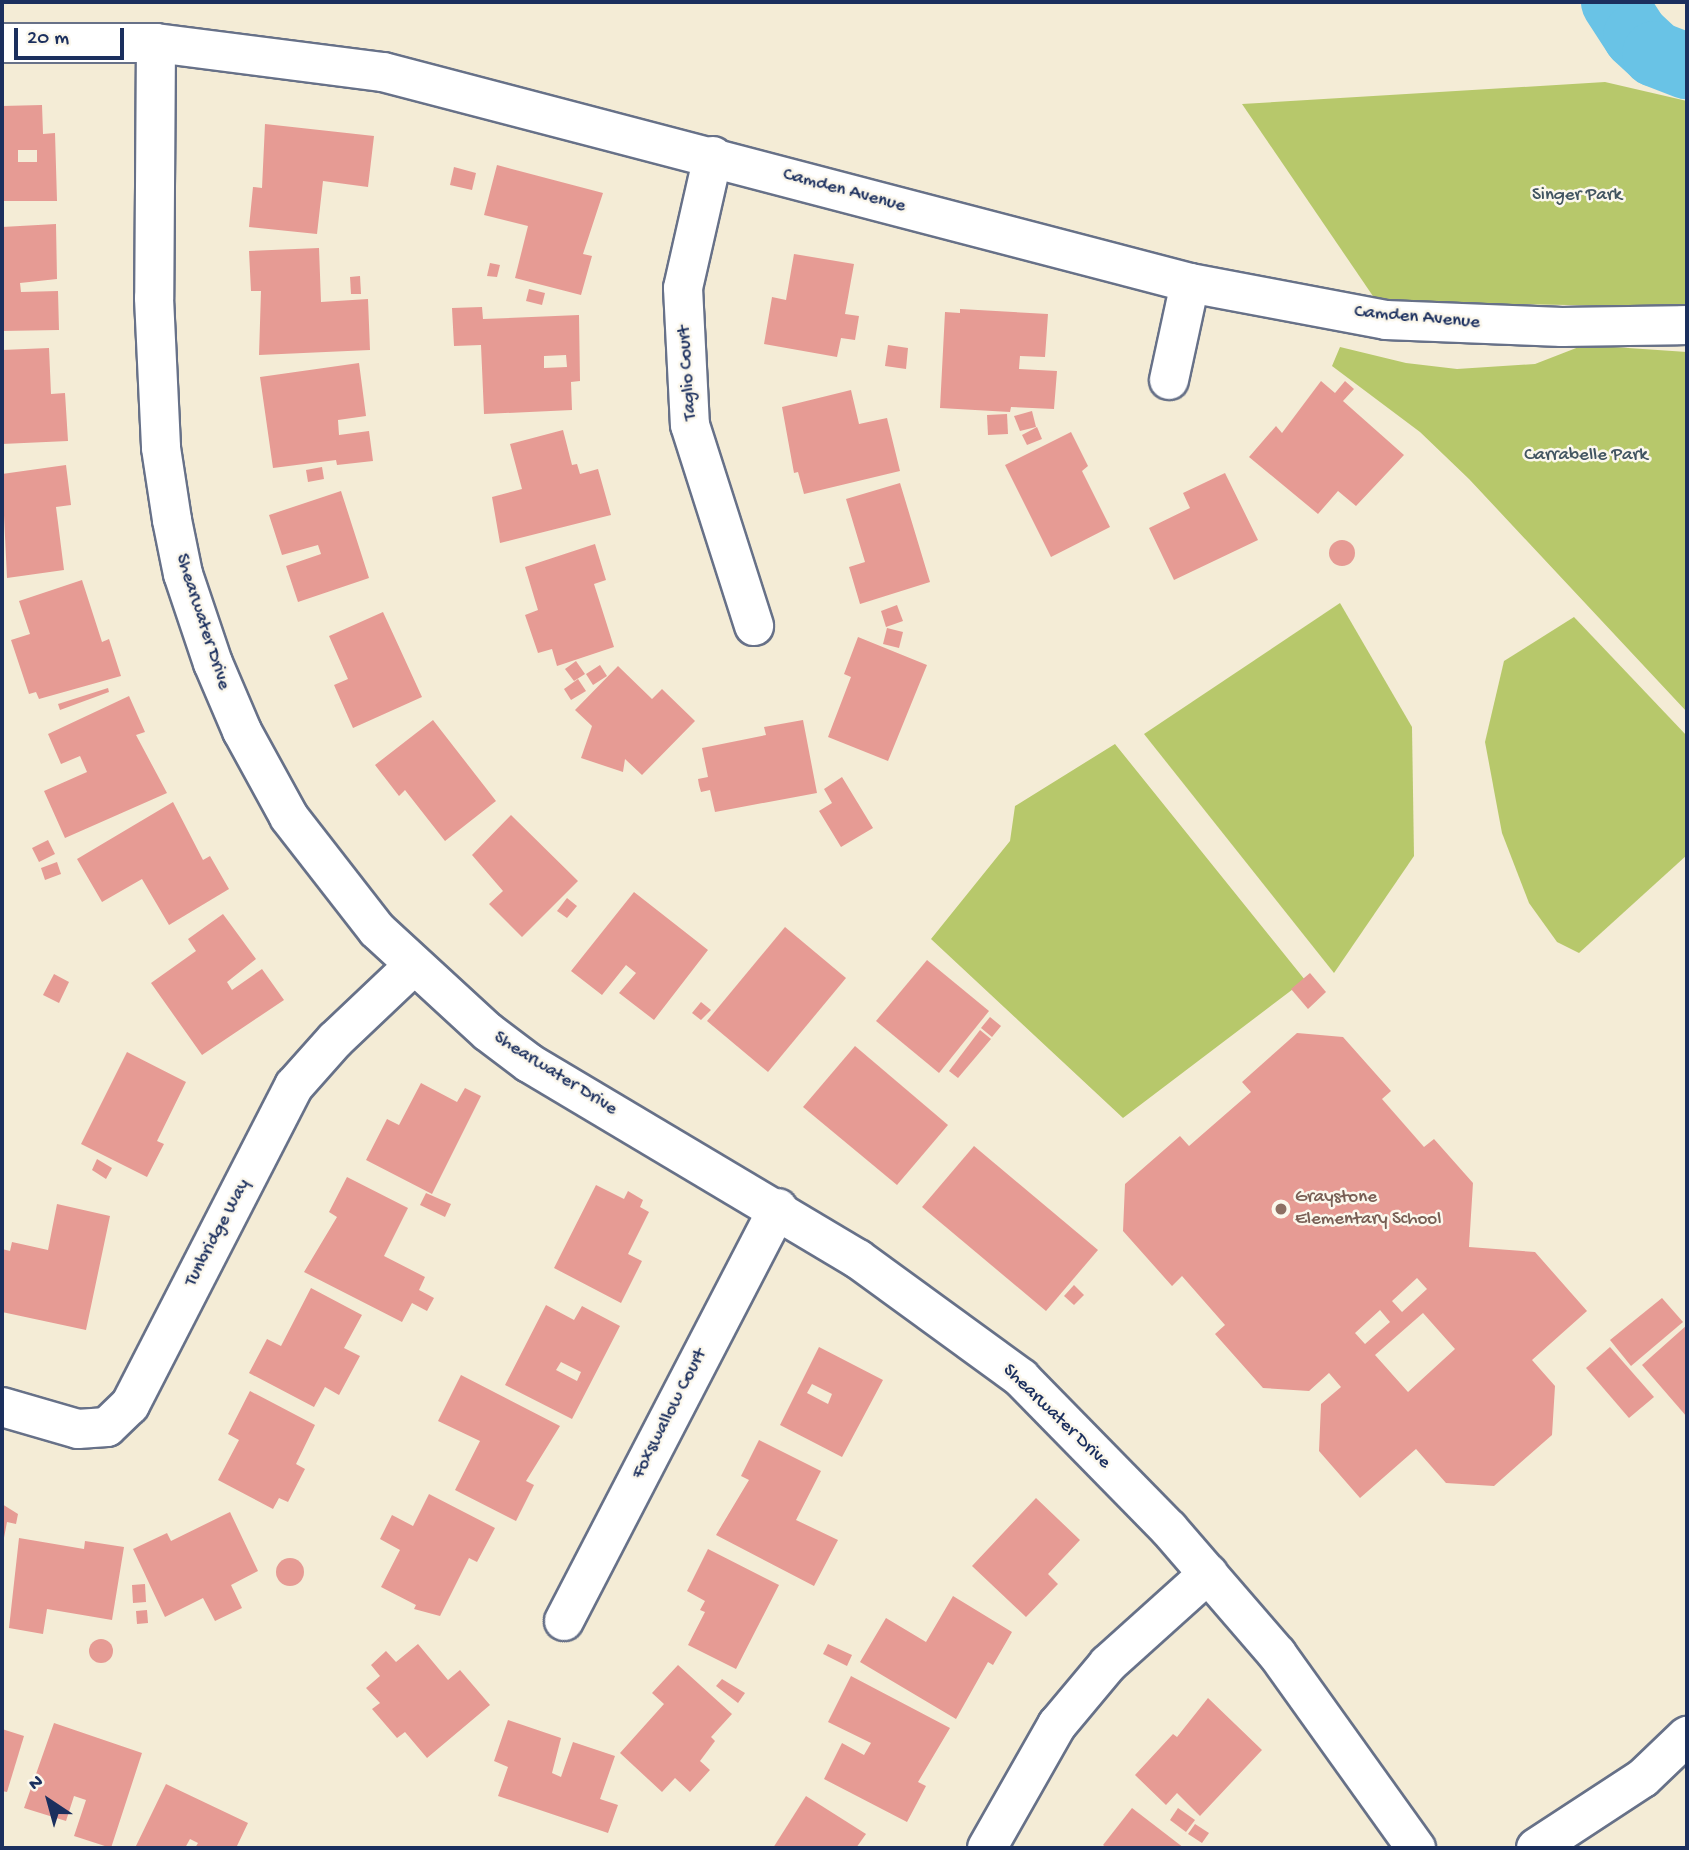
<!DOCTYPE html>
<style>
body{margin:0}
#map{position:relative;width:1689px;height:1850px;overflow:hidden;background:#f4ecd6;font-family:"Gochi Hand",sans-serif}
div>[style]{position:absolute}
.green>*{inset:0;background:#b7c86b}
.river>*{height:66px;margin:-33px;padding:0 33px;transform-origin:33px;border-radius:33px;background:#69c3e6}
.building>*{inset:0;background:#e69b94}
.round{border-radius:50%}
.roads{filter:drop-shadow(2px 0 #677188) drop-shadow(-2px 0 #677188) drop-shadow(0 2px #677188) drop-shadow(0 -2px #677188)}
.minor>*{height:38px;margin:-19px;padding:0 19px;transform-origin:19px;border-radius:19px;background:#fff}
.dots>*{width:19px;height:19px;translate:-50% -50%;box-sizing:border-box;border:4px solid #fbf7ec;border-radius:50%}
span{translate:-50% -50%;white-space:nowrap;text-align:center;line-height:1.15;-webkit-text-stroke:5px #fbf7ec;paint-order:stroke}
.street-label{font-size:19px;color:#1b2f5e}
.park-label{font-size:19px;color:#425561}
.education-label{font-size:19px;color:#785e54}
.left{translate:0 -50%;text-align:left}
.frame{position:absolute;inset:0;border:4px solid #1b2f5e;pointer-events:none}
.north{position:absolute;left:14px;top:1766px;width:70px;height:70px;-webkit-text-stroke:5px #fbf7ec;paint-order:stroke;rotate:324deg;font-size:19px;font-weight:700;line-height:28px;text-align:center;color:#1b2f5e}
.north::after{content:'';display:block;margin:auto;width:24px;height:32px;background:#1b2f5e;clip-path:polygon(50% 0,100% 100%,50% 72%,0 100%)}
.scale{position:absolute;left:14px;top:28px;width:110px;height:32px;box-sizing:border-box;border:4px solid #1b2f5e;border-top:0;padding-left:9px;font-size:21px;line-height:24px;white-space:nowrap;color:#1b2f5e;-webkit-text-stroke:5px #fbf7ec;paint-order:stroke}
</style>
<div id="map">
<div class="green">
<i style="clip-path:polygon(1605px 82px,1687px 101px,1687px 307px,1377px 302px,1242px 104px)"></i>
<i style="clip-path:polygon(1584px 345px,1687px 352px,1687px 712px,1469px 479px,1420px 432px,1332px 366px,1340px 347px,1406px 363px,1457px 369px,1535px 364px)"></i>
<i style="clip-path:polygon(1340px 603px,1412px 727px,1414px 856px,1334px 973px,1144px 734px)"></i>
<i style="clip-path:polygon(1574px 617px,1687px 736px,1687px 855px,1579px 953px,1557px 942px,1529px 903px,1502px 833px,1485px 742px,1504px 661px)"></i>
<i style="clip-path:polygon(1115px 744px,1305px 980px,1123px 1118px,931px 939px,1010px 841px,1015px 806px)"></i>
</div>
<div class="river">
<i style="left:1614px;top:2px;width:40px;rotate:57.1deg"></i>
<i style="left:1636px;top:36px;width:26px;rotate:43deg"></i>
<i style="left:1655px;top:54px;width:34px;rotate:21deg"></i>
</div>
<div class="building">
<i style="clip-path:polygon(evenodd,42px 105px,43px 134px,55px 133px,57px 201px,2px 201px,2px 106px,42px 105px,18px 150px,37px 150px,37px 162px,18px 162px,18px 150px)"></i>
<i style="clip-path:polygon(265px 124px,374px 136px,368px 187px,323px 181px,317px 234px,249px 227px,253px 187px,262px 188px)"></i>
<i style="clip-path:polygon(497px 165px,603px 193px,583px 254px,592px 256px,581px 295px,515px 278px,528px 226px,484px 215px)"></i>
<i style="clip-path:polygon(454px 167px,476px 173px,472px 190px,450px 185px)"></i>
<i style="clip-path:polygon(56px 224px,57px 279px,20px 283px,21px 292px,58px 291px,59px 330px,2px 331px,2px 227px)"></i>
<i style="clip-path:polygon(319px 248px,321px 302px,368px 299px,370px 350px,259px 355px,261px 291px,251px 291px,249px 251px)"></i>
<i style="clip-path:polygon(794px 254px,854px 264px,845px 314px,859px 316px,855px 340px,841px 338px,837px 357px,764px 344px,772px 297px,786px 300px)"></i>
<i style="clip-path:polygon(490px 263px,500px 265px,497px 277px,487px 276px)"></i>
<i style="clip-path:polygon(360px 276px,361px 294px,351px 294px,350px 277px)"></i>
<i style="clip-path:polygon(529px 289px,545px 293px,542px 305px,526px 301px)"></i>
<i style="clip-path:polygon(evenodd,482px 307px,483px 319px,579px 315px,580px 381px,571px 382px,572px 410px,484px 414px,481px 345px,454px 346px,452px 308px,482px 307px,566px 355px,567px 367px,544px 368px,544px 356px,566px 355px)"></i>
<i style="clip-path:polygon(960px 309px,1048px 314px,1045px 357px,1020px 356px,1019px 369px,1057px 371px,1054px 409px,1011px 407px,1010px 412px,940px 408px,945px 312px,960px 313px)"></i>
<i style="clip-path:polygon(888px 345px,908px 348px,906px 369px,885px 366px)"></i>
<i style="clip-path:polygon(49px 348px,51px 394px,65px 393px,68px 441px,2px 444px,2px 350px)"></i>
<i style="clip-path:polygon(359px 363px,366px 416px,338px 420px,339px 435px,369px 431px,373px 461px,337px 465px,336px 460px,273px 468px,260px 377px)"></i>
<i style="clip-path:polygon(1321px 381px,1335px 393px,1345px 381px,1354px 389px,1343px 401px,1404px 455px,1356px 506px,1338px 491px,1318px 514px,1249px 457px,1276px 426px,1282px 433px)"></i>
<i style="clip-path:polygon(851px 390px,859px 424px,887px 418px,900px 471px,804px 494px,798px 472px,794px 473px,782px 407px)"></i>
<i style="clip-path:polygon(1032px 411px,1036px 427px,1020px 431px,1014px 416px)"></i>
<i style="clip-path:polygon(1007px 414px,1008px 434px,988px 435px,987px 415px)"></i>
<i style="clip-path:polygon(1037px 427px,1042px 439px,1027px 445px,1022px 435px)"></i>
<i style="clip-path:polygon(563px 430px,572px 465px,577px 464px,580px 474px,598px 469px,611px 515px,500px 543px,492px 497px,522px 489px,510px 444px)"></i>
<i style="clip-path:polygon(1071px 432px,1088px 466px,1082px 471px,1110px 527px,1051px 557px,1005px 465px)"></i>
<i style="clip-path:polygon(66px 465px,71px 505px,56px 507px,64px 570px,7px 578px,2px 474px)"></i>
<i style="clip-path:polygon(322px 467px,324px 479px,308px 482px,306px 470px)"></i>
<i style="clip-path:polygon(1225px 473px,1258px 540px,1174px 580px,1149px 528px,1190px 508px,1183px 493px)"></i>
<i style="clip-path:polygon(900px 483px,930px 582px,860px 604px,849px 567px,865px 562px,846px 499px)"></i>
<i style="clip-path:polygon(341px 491px,369px 578px,298px 602px,286px 566px,321px 554px,318px 545px,282px 555px,269px 515px)"></i>
<i class="round" style="left:1329px;top:540px;width:26px;height:26px"></i>
<i style="clip-path:polygon(595px 544px,606px 580px,594px 584px,614px 647px,557px 666px,552px 649px,538px 653px,525px 615px,538px 610px,525px 567px)"></i>
<i style="clip-path:polygon(82px 580px,102px 642px,109px 639px,121px 676px,39px 699px,36px 692px,29px 694px,11px 640px,30px 634px,19px 601px)"></i>
<i style="clip-path:polygon(897px 605px,903px 621px,886px 627px,881px 611px)"></i>
<i style="clip-path:polygon(383px 612px,422px 697px,353px 728px,334px 685px,348px 679px,329px 636px)"></i>
<i style="clip-path:polygon(887px 628px,903px 632px,899px 648px,883px 644px)"></i>
<i style="clip-path:polygon(858px 637px,927px 665px,888px 761px,828px 737px,851px 677px,844px 674px)"></i>
<i style="clip-path:polygon(576px 661px,585px 674px,574px 681px,565px 669px)"></i>
<i style="clip-path:polygon(600px 665px,607px 676px,593px 685px,586px 674px)"></i>
<i style="clip-path:polygon(618px 666px,652px 699px,662px 689px,695px 721px,642px 775px,625px 759px,623px 772px,581px 758px,592px 726px,575px 710px)"></i>
<i style="clip-path:polygon(578px 679px,586px 691px,571px 700px,564px 689px)"></i>
<i style="clip-path:polygon(108px 688px,109px 692px,60px 710px,58px 704px)"></i>
<i style="clip-path:polygon(129px 696px,145px 732px,136px 735px,167px 793px,65px 838px,44px 791px,87px 772px,80px 756px,61px 764px,48px 734px)"></i>
<i style="clip-path:polygon(433px 720px,496px 801px,445px 841px,405px 790px,399px 796px,375px 765px)"></i>
<i style="clip-path:polygon(803px 720px,817px 793px,715px 812px,710px 790px,701px 792px,699px 785px,698px 779px,708px 777px,702px 748px,766px 735px,764px 727px)"></i>
<i style="clip-path:polygon(842px 777px,873px 828px,841px 847px,819px 811px,832px 803px,824px 789px)"></i>
<i style="clip-path:polygon(173px 802px,203px 860px,210px 856px,229px 889px,169px 925px,142px 879px,102px 902px,77px 859px)"></i>
<i style="clip-path:polygon(511px 815px,578px 881px,522px 937px,489px 904px,503px 891px,472px 855px)"></i>
<i style="clip-path:polygon(48px 840px,55px 854px,39px 862px,32px 848px)"></i>
<i style="clip-path:polygon(57px 862px,61px 874px,45px 880px,41px 868px)"></i>
<i style="clip-path:polygon(634px 892px,708px 950px,654px 1020px,619px 993px,636px 973px,626px 965px,602px 995px,571px 971px)"></i>
<i style="clip-path:polygon(567px 898px,577px 906px,567px 918px,557px 911px)"></i>
<i style="clip-path:polygon(223px 914px,256px 959px,227px 982px,232px 990px,262px 969px,284px 1000px,202px 1055px,151px 983px,196px 951px,188px 939px)"></i>
<i style="clip-path:polygon(785px 927px,846px 978px,768px 1072px,707px 1021px)"></i>
<i style="clip-path:polygon(927px 960px,989px 1011px,939px 1073px,876px 1021px)"></i>
<i style="clip-path:polygon(1310px 973px,1326px 992px,1308px 1009px,1291px 989px)"></i>
<i style="clip-path:polygon(54px 974px,69px 982px,59px 1003px,43px 995px)"></i>
<i style="clip-path:polygon(701px 1002px,711px 1010px,701px 1020px,692px 1013px)"></i>
<i style="clip-path:polygon(990px 1017px,1001px 1026px,992px 1037px,981px 1028px)"></i>
<i style="clip-path:polygon(980px 1030px,991px 1039px,958px 1078px,949px 1071px)"></i>
<i style="clip-path:polygon(evenodd,1297px 1033px,1343px 1037px,1391px 1091px,1382px 1099px,1424px 1147px,1434px 1139px,1473px 1183px,1469px 1247px,1535px 1252px,1587px 1311px,1532px 1360px,1555px 1386px,1552px 1435px,1494px 1486px,1446px 1483px,1416px 1449px,1360px 1498px,1319px 1451px,1321px 1404px,1341px 1387px,1329px 1373px,1309px 1391px,1263px 1388px,1215px 1334px,1225px 1325px,1182px 1276px,1172px 1286px,1123px 1231px,1125px 1184px,1180px 1136px,1189px 1146px,1251px 1092px,1242px 1082px,1297px 1033px,1417px 1278px,1427px 1289px,1402px 1312px,1392px 1301px,1417px 1278px,1297px 1033px,1380px 1310px,1390px 1322px,1365px 1344px,1355px 1333px,1380px 1310px,1297px 1033px,1423px 1313px,1455px 1349px,1408px 1392px,1375px 1355px,1423px 1313px)"></i>
<i style="clip-path:polygon(855px 1046px,948px 1125px,897px 1185px,803px 1107px)"></i>
<i style="clip-path:polygon(127px 1052px,186px 1082px,157px 1141px,164px 1144px,147px 1177px,81px 1144px)"></i>
<i style="clip-path:polygon(421px 1083px,457px 1102px,465px 1088px,481px 1096px,432px 1194px,366px 1160px,387px 1119px,399px 1125px)"></i>
<i style="clip-path:polygon(974px 1146px,1098px 1250px,1046px 1311px,922px 1207px)"></i>
<i style="clip-path:polygon(97px 1159px,112px 1168px,106px 1179px,92px 1170px)"></i>
<i style="clip-path:polygon(347px 1177px,408px 1208px,384px 1256px,425px 1277px,419px 1290px,434px 1298px,427px 1311px,412px 1303px,402px 1322px,304px 1272px,337px 1217px,329px 1212px)"></i>
<i style="clip-path:polygon(596px 1185px,624px 1199px,628px 1191px,643px 1200px,640px 1207px,649px 1212px,628px 1254px,642px 1261px,621px 1303px,554px 1268px)"></i>
<i style="clip-path:polygon(426px 1193px,451px 1204px,445px 1217px,420px 1205px)"></i>
<i style="clip-path:polygon(57px 1204px,110px 1216px,86px 1330px,2px 1312px,2px 1249px,10px 1251px,12px 1242px,48px 1250px)"></i>
<i style="clip-path:polygon(1074px 1285px,1084px 1295px,1074px 1305px,1064px 1296px)"></i>
<i style="clip-path:polygon(311px 1288px,362px 1315px,344px 1348px,360px 1356px,339px 1395px,325px 1387px,314px 1407px,249px 1373px,267px 1339px,281px 1346px)"></i>
<i style="clip-path:polygon(1662px 1298px,1683px 1322px,1631px 1366px,1610px 1340px)"></i>
<i style="clip-path:polygon(evenodd,546px 1305px,574px 1320px,582px 1306px,620px 1326px,572px 1419px,505px 1385px,546px 1305px,561px 1362px,581px 1372px,577px 1381px,556px 1370px,561px 1362px)"></i>
<i style="clip-path:polygon(1687px 1325px,1687px 1417px,1642px 1365px)"></i>
<i style="clip-path:polygon(evenodd,819px 1347px,883px 1380px,842px 1457px,780px 1425px,819px 1347px,812px 1384px,832px 1394px,828px 1404px,807px 1393px,812px 1384px)"></i>
<i style="clip-path:polygon(1610px 1347px,1654px 1397px,1629px 1418px,1586px 1368px)"></i>
<i style="clip-path:polygon(461px 1375px,560px 1426px,526px 1481px,534px 1485px,516px 1521px,455px 1490px,480px 1441px,438px 1421px)"></i>
<i style="clip-path:polygon(250px 1391px,315px 1425px,296px 1464px,305px 1469px,288px 1502px,279px 1498px,273px 1509px,218px 1480px,239px 1440px,228px 1434px)"></i>
<i style="clip-path:polygon(759px 1440px,821px 1471px,796px 1520px,838px 1540px,814px 1586px,716px 1535px,749px 1480px,741px 1476px)"></i>
<i style="clip-path:polygon(429px 1494px,495px 1528px,477px 1562px,469px 1558px,440px 1616px,414px 1609px,416px 1605px,381px 1587px,400px 1550px,380px 1539px,392px 1515px,413px 1526px)"></i>
<i style="clip-path:polygon(1036px 1498px,1080px 1540px,1048px 1574px,1058px 1584px,1026px 1617px,972px 1566px)"></i>
<i style="clip-path:polygon(2px 1504px,18px 1514px,16px 1524px,7px 1522px,3px 1543px)"></i>
<i style="clip-path:polygon(230px 1512px,258px 1571px,231px 1585px,242px 1608px,215px 1621px,203px 1598px,165px 1617px,133px 1549px,167px 1533px,171px 1541px)"></i>
<i style="clip-path:polygon(19px 1538px,84px 1549px,85px 1541px,124px 1547px,112px 1620px,47px 1609px,43px 1634px,9px 1628px)"></i>
<i style="clip-path:polygon(708px 1549px,779px 1585px,736px 1669px,688px 1645px,705px 1612px,700px 1610px,705px 1601px,687px 1591px)"></i>
<i class="round" style="left:276px;top:1558px;width:28px;height:28px"></i>
<i style="clip-path:polygon(145px 1584px,146px 1602px,133px 1603px,132px 1585px)"></i>
<i style="clip-path:polygon(953px 1596px,1012px 1632px,993px 1665px,988px 1662px,956px 1719px,860px 1662px,886px 1618px,926px 1642px)"></i>
<i style="clip-path:polygon(147px 1610px,148px 1623px,137px 1624px,136px 1611px)"></i>
<i class="round" style="left:89px;top:1639px;width:24px;height:24px"></i>
<i style="clip-path:polygon(418px 1644px,448px 1680px,460px 1670px,490px 1705px,427px 1758px,405px 1732px,397px 1738px,372px 1709px,380px 1703px,366px 1688px,380px 1676px,371px 1665px,386px 1651px,396px 1662px)"></i>
<i style="clip-path:polygon(828px 1644px,852px 1655px,847px 1666px,823px 1654px)"></i>
<i style="clip-path:polygon(678px 1665px,732px 1714px,711px 1737px,715px 1741px,700px 1761px,710px 1770px,690px 1792px,675px 1778px,662px 1792px,620px 1753px,664px 1704px,652px 1693px)"></i>
<i style="clip-path:polygon(851px 1676px,950px 1728px,918px 1782px,926px 1786px,907px 1822px,824px 1779px,842px 1743px,864px 1755px,871px 1743px,828px 1722px)"></i>
<i style="clip-path:polygon(722px 1679px,745px 1693px,738px 1703px,716px 1686px)"></i>
<i style="clip-path:polygon(1208px 1698px,1262px 1750px,1200px 1816px,1177px 1793px,1166px 1805px,1135px 1775px,1173px 1734px,1177px 1737px)"></i>
<i style="clip-path:polygon(508px 1720px,561px 1738px,552px 1773px,561px 1777px,573px 1742px,615px 1756px,600px 1799px,618px 1805px,608px 1833px,498px 1796px,508px 1767px,494px 1761px)"></i>
<i style="clip-path:polygon(54px 1723px,142px 1753px,111px 1848px,74px 1836px,86px 1800px,74px 1796px,66px 1821px,24px 1808px)"></i>
<i style="clip-path:polygon(2px 1729px,24px 1736px,7px 1792px,2px 1791px)"></i>
<i style="clip-path:polygon(166px 1784px,248px 1823px,236px 1848px,195px 1848px,198px 1843px,190px 1839px,185px 1848px,135px 1848px)"></i>
<i style="clip-path:polygon(806px 1796px,866px 1834px,856px 1848px,773px 1848px)"></i>
<i style="clip-path:polygon(1132px 1808px,1184px 1848px,1107px 1848px,1103px 1845px)"></i>
<i style="clip-path:polygon(1178px 1808px,1195px 1820px,1186px 1832px,1170px 1820px)"></i>
<i style="clip-path:polygon(1195px 1824px,1209px 1833px,1202px 1843px,1188px 1834px)"></i>
</div>
<div class="roads">
<div class="minor">
<i style="left:2px;top:43px;width:154px"></i>
<i style="left:156px;top:43px;width:229px;rotate:7.3deg"></i>
<i style="left:383px;top:72px;width:834px;rotate:14.65deg"></i>
<i style="left:1190px;top:283px;width:199px;rotate:10.7deg"></i>
<i style="left:1386px;top:320px;width:176px;rotate:2.3deg"></i>
<i style="left:1562px;top:327px;width:125px;rotate:-0.9deg"></i>
<i style="left:156px;top:43px;width:255px;rotate:90.4deg"></i>
<i style="left:154px;top:298px;width:150px;rotate:87.3deg"></i>
<i style="left:161px;top:448px;width:73px;rotate:81.3deg"></i>
<i style="left:172px;top:520px;width:55px;rotate:78.5deg"></i>
<i style="left:183px;top:574px;width:94px;rotate:71.4deg"></i>
<i style="left:213px;top:663px;width:74px;rotate:66.9deg"></i>
<i style="left:242px;top:731px;width:98px;rotate:61.3deg"></i>
<i style="left:289px;top:817px;width:143px;rotate:52.1deg"></i>
<i style="left:377px;top:930px;width:151px;rotate:42.6deg"></i>
<i style="left:488px;top:1032px;width:51px;rotate:37.1deg"></i>
<i style="left:529px;top:1063px;width:383px;rotate:30.8deg"></i>
<i style="left:858px;top:1259px;width:202px;rotate:36.1deg"></i>
<i style="left:1021px;top:1378px;width:211px;rotate:45.6deg"></i>
<i style="left:1169px;top:1529px;width:165px;rotate:49.2deg"></i>
<i style="left:1277px;top:1654px;width:239px;rotate:54.4deg"></i>
<i style="left:713px;top:156px;width:135px;rotate:102.8deg"></i>
<i style="left:683px;top:288px;width:137px;rotate:87.1deg"></i>
<i style="left:690px;top:425px;width:211px;rotate:72.3deg"></i>
<i style="left:1169px;top:380px;width:99px;rotate:-77.8deg"></i>
<i style="left:2px;top:1407px;width:79px;rotate:16.1deg"></i>
<i style="left:78px;top:1429px;width:29px;rotate:-4deg"></i>
<i style="left:107px;top:1427px;width:32px;rotate:-44deg"></i>
<i style="left:130px;top:1405px;width:359px;rotate:-62.8deg"></i>
<i style="left:294px;top:1086px;width:62px;rotate:-48.3deg"></i>
<i style="left:335px;top:1040px;width:108px;rotate:-43.5deg"></i>
<i style="left:564px;top:1621px;width:465px;rotate:-62.6deg"></i>
<i style="left:987px;top:1848px;width:142px;rotate:-60.4deg"></i>
<i style="left:1057px;top:1725px;width:80px;rotate:-50.1deg"></i>
<i style="left:1108px;top:1664px;width:135px;rotate:-42deg"></i>
<i style="left:1536px;top:1848px;width:128px;rotate:-33.2deg"></i>
<i style="left:1643px;top:1778px;width:61px;rotate:-43.7deg"></i>
</div>
</div>
<div class="dots">
<i style="left:1281px;top:1209px;background:#8d6e63"></i>
</div>
<div class="street-label">
<span style="left:844px;top:191px;rotate:15deg">Camden Avenue</span>
<span style="left:1417px;top:318px;rotate:5deg">Camden Avenue</span>
<span style="left:688px;top:373px;rotate:-94deg">Taglio Court</span>
<span style="left:202px;top:622px;rotate:72deg">Shearwater Drive</span>
<span style="left:555px;top:1074px;rotate:32deg">Shearwater Drive</span>
<span style="left:218px;top:1233px;rotate:-62deg">Tunbridge Way</span>
<span style="left:670px;top:1414px;rotate:-63deg">Foxswallow Court</span>
<span style="left:1056px;top:1417px;rotate:44deg">Shearwater Drive</span>
</div>
<div class="park-label">
<span style="left:1577px;top:196px">Singer Park</span>
<span style="left:1586px;top:456px">Carrabelle Park</span>
</div>
<div class="education-label">
<span class="left" style="left:1295px;top:1209px">Graystone<br>Elementary School</span>
</div>
<div class="frame"></div>
<div class="north">N</div>
<div class="scale">20 m</div>
</div>
